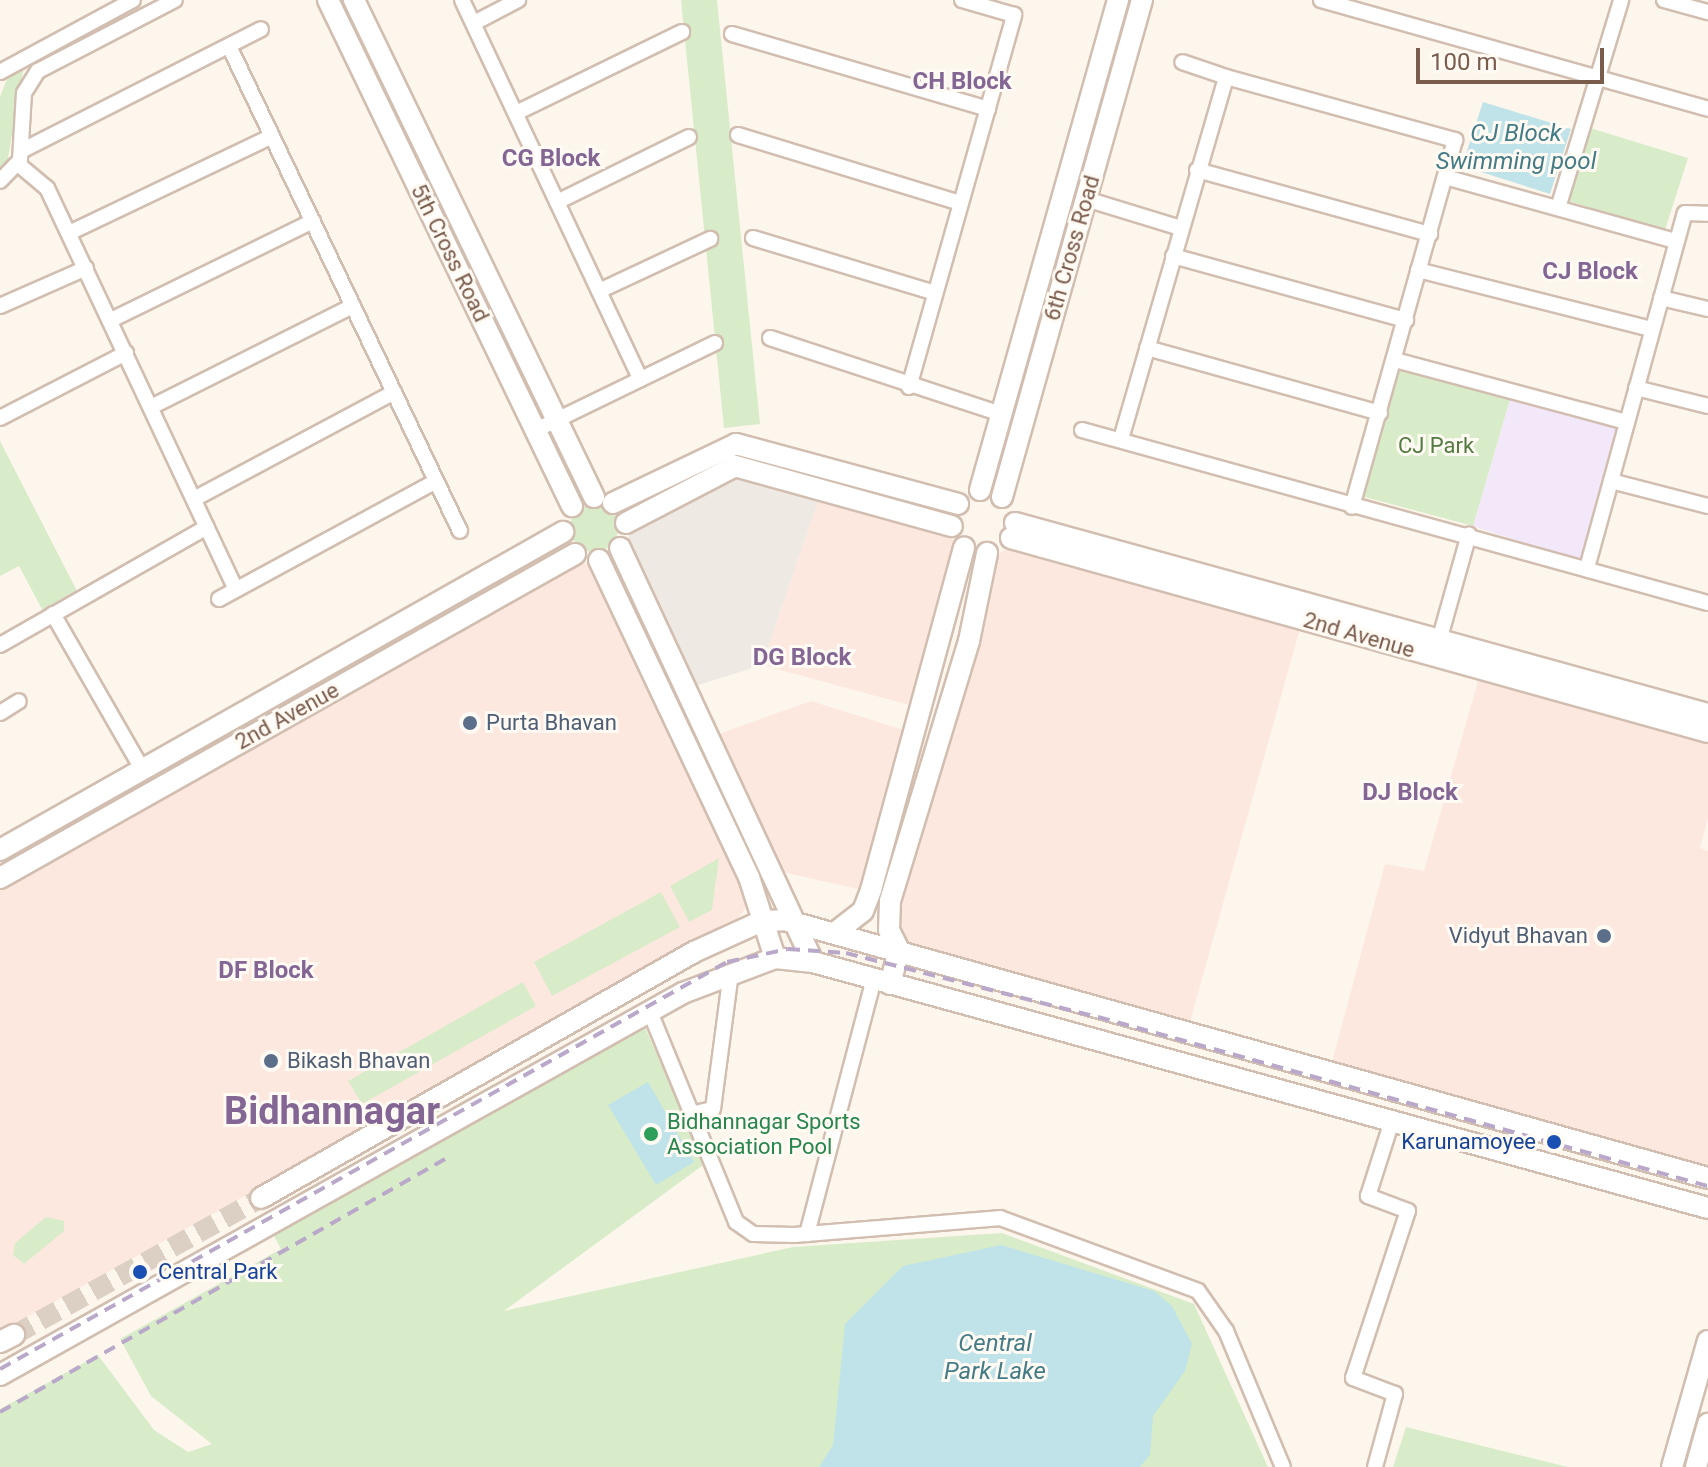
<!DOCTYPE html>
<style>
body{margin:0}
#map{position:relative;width:1708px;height:1467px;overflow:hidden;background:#fdf6ec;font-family:Roboto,sans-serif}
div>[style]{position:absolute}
.commercial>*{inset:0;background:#fde8e0}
.industrial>*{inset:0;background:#efe9e4}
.education>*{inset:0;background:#f3e8fa}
.green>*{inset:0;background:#d8ecc9}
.round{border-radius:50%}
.water>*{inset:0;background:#bfe3e8}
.secondary-tunnel>*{height:20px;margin-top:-10px;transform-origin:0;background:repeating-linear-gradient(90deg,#dcd0c4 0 20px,transparent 0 30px)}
.roads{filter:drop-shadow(2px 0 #d1beb0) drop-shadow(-2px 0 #d1beb0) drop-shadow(0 2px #d1beb0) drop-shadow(0 -2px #d1beb0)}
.street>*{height:14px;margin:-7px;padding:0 7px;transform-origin:7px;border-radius:7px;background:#fff}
.secondary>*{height:20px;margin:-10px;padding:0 10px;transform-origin:10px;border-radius:10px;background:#fff}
.rail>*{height:4px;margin-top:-2px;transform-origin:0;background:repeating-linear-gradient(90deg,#b9a8c9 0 12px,transparent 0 20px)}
.dots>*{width:22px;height:22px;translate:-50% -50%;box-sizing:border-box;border:4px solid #fffaf3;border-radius:50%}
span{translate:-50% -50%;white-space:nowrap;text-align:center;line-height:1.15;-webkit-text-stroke:6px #fffaf3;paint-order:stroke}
.street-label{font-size:22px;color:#7a5c4d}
.park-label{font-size:22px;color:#537a41}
.service-label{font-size:22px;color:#4e5e75}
.left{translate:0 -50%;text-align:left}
.right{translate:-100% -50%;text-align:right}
.leisure-label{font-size:22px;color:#27864d}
.transit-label{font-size:22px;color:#164399}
.neighbourhood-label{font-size:24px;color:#846695;font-weight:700}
.water-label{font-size:24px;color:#437c86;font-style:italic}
.town-label{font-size:38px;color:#846695;font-weight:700}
.scale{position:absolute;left:1416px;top:48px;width:188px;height:36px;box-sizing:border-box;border:4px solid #7a5c4d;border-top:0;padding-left:10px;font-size:24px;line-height:28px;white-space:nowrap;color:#7a5c4d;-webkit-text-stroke:6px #fffaf3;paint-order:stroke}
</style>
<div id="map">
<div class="commercial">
<i style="clip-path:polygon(821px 493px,947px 528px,957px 548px,913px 706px,762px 665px)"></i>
<i style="clip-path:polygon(1013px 544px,1301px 625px,1189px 1025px,905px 943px,893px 921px,990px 560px)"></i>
<i style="clip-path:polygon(574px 560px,596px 566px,749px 898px,746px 908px,731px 926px,0 1332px,0 884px)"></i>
<i style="clip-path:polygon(1480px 674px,1708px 736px,1708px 818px,1700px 848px,1708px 851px,1708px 1174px,1331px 1066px,1385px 864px,1424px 871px)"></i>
<i style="clip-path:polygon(811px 701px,907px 731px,867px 891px,778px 871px,713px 736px)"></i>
</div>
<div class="industrial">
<i style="clip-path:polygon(730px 475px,821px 493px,762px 665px,692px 687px,626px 549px,632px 522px)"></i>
</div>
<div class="education">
<i style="clip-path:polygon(1511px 396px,1621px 423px,1583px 563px,1473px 526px)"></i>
</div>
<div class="green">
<i style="clip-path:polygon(681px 0,717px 0,760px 424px,724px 428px)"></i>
<i style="clip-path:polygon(24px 65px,7px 164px,0 172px,0 97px,9px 74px)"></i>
<i style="clip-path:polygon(1590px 128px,1688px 158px,1665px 230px,1568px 201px)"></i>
<i style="clip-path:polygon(1399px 365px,1511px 396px,1473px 526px,1361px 496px)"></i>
<i style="clip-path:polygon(0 441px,77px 591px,43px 611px,19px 566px,0 576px)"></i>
<i class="round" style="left:570px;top:504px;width:48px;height:48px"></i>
<i style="clip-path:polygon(719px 858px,712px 910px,689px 922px,670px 886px)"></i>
<i style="clip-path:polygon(661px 892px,680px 927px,552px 996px,534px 962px)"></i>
<i style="clip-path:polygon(523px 982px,536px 1006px,362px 1104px,348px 1081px)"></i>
<i style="clip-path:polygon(642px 1021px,706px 1163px,504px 1311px,793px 1247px,1002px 1233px,1194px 1304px,1268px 1467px,0 1467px,0 1409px,98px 1355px,154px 1430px,188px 1452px,212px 1444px,151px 1396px,120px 1339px,281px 1249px,274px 1236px)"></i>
<i style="clip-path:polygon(46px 1217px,64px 1221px,64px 1231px,24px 1264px,13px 1255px,15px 1243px)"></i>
<i style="clip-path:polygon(1406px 1427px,1568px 1467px,1393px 1467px)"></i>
</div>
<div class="water">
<i style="clip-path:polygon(1483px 102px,1571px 129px,1550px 194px,1462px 166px)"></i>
<i style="clip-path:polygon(648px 1082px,694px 1162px,656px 1185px,608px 1105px)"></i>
<i style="clip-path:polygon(1001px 1245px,1154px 1291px,1172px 1306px,1192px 1344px,1185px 1371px,1153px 1416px,1150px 1455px,1140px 1467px,819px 1467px,833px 1445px,845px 1324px,903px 1266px)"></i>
</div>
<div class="secondary-tunnel">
<i style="left:14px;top:1335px;width:282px;rotate:-29deg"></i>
</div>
<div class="roads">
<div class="street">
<i style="left:462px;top:0;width:419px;rotate:64.8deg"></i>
<i style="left:1321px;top:0;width:402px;rotate:15.7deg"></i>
<i style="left:1664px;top:0;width:46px;rotate:15.3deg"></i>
<i style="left:474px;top:23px;width:50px;rotate:-27.6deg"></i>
<i style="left:732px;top:34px;width:267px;rotate:16.3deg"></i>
<i style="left:229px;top:46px;width:537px;rotate:64.53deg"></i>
<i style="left:0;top:72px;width:151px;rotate:-28.4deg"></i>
<i style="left:1226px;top:77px;width:238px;rotate:15.4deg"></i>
<i style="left:1455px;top:140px;width:381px;rotate:105.7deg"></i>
<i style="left:516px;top:113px;width:185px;rotate:-26deg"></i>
<i style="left:738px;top:135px;width:232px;rotate:17deg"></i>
<i style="left:21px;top:151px;width:269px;rotate:-26.9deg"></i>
<i style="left:18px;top:164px;width:38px;rotate:40deg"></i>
<i style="left:47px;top:188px;width:442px;rotate:64.8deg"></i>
<i style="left:1197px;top:170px;width:242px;rotate:15.4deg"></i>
<i style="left:1445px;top:177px;width:240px;rotate:15.5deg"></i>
<i style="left:0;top:181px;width:29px;rotate:-46deg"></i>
<i style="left:20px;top:160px;width:67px;rotate:-86.6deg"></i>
<i style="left:24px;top:93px;width:26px;rotate:-58deg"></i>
<i style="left:38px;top:71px;width:154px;rotate:-27.4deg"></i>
<i style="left:1086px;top:199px;width:99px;rotate:17deg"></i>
<i style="left:557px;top:202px;width:147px;rotate:-26.2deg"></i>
<i style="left:1558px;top:208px;width:217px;rotate:-73.1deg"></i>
<i style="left:69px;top:233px;width:225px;rotate:-25.5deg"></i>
<i style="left:753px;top:238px;width:190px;rotate:16.8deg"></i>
<i style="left:1173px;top:256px;width:242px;rotate:15.4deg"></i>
<i style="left:1418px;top:270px;width:241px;rotate:14.2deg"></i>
<i style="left:599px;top:291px;width:123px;rotate:-25.1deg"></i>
<i style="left:1661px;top:298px;width:48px;rotate:13.2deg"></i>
<i style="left:0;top:306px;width:94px;rotate:-23.8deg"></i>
<i style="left:111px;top:320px;width:225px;rotate:-26.1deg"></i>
<i style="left:770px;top:338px;width:243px;rotate:18.2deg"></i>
<i style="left:1147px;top:348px;width:242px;rotate:15.6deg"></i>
<i style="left:1395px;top:360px;width:240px;rotate:15deg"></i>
<i style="left:909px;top:387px;width:387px;rotate:-74.2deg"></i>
<i style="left:1014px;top:15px;width:54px;rotate:-163.9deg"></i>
<i style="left:1636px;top:388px;width:74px;rotate:14deg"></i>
<i style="left:151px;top:407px;width:226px;rotate:-26.6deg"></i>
<i style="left:0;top:418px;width:142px;rotate:-27.3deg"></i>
<i style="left:536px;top:430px;width:199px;rotate:-25.9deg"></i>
<i style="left:1082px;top:430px;width:649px;rotate:15.45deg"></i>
<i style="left:1121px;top:439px;width:377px;rotate:-73.8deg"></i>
<i style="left:1226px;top:77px;width:46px;rotate:-161.2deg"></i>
<i style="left:1611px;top:481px;width:100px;rotate:14.5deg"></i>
<i style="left:194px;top:499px;width:227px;rotate:-28.1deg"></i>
<i style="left:1587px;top:568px;width:368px;rotate:-74.6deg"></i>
<i style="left:1685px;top:213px;width:23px;rotate:2deg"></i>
<i style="left:219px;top:599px;width:247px;rotate:-28.5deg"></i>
<i style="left:53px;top:614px;width:179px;rotate:60.1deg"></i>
<i style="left:0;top:645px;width:238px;rotate:-29.7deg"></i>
<i style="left:1437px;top:648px;width:118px;rotate:-74.3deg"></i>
<i style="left:0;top:713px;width:22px;rotate:-32deg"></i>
<i style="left:650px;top:1012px;width:227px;rotate:67.7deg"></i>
<i style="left:736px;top:1222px;width:21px;rotate:35deg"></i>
<i style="left:753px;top:1234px;width:42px;rotate:1.4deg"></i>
<i style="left:795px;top:1235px;width:206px;rotate:-4.7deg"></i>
<i style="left:1000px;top:1218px;width:211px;rotate:20.2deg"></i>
<i style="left:1198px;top:1291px;width:49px;rotate:55deg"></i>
<i style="left:1226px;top:1331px;width:147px;rotate:67.3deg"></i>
<i style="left:695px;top:1113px;width:18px;rotate:-13deg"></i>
<i style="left:713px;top:1109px;width:138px;rotate:-82.5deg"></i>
<i style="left:807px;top:1234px;width:264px;rotate:-75.3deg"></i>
<i style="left:1375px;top:1467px;width:76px;rotate:-74.7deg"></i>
<i style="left:1395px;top:1394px;width:45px;rotate:-159.1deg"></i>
<i style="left:1353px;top:1378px;width:176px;rotate:-71.8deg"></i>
<i style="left:1408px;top:1211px;width:43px;rotate:-159.4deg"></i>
<i style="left:1368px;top:1196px;width:76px;rotate:-72.3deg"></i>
</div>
<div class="secondary">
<i style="left:328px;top:0;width:562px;rotate:64.26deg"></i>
<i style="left:354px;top:0;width:552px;rotate:64.22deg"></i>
<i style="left:980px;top:490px;width:509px;rotate:-74.27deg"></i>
<i style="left:1002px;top:497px;width:516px;rotate:-74.27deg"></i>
<i style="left:613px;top:503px;width:136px;rotate:-25.6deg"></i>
<i style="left:736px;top:444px;width:230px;rotate:15.1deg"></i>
<i style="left:626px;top:523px;width:123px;rotate:-27.6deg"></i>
<i style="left:735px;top:466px;width:225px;rotate:15.5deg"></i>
<i style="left:1015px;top:523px;width:719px;rotate:15.41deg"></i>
<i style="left:1011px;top:538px;width:723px;rotate:15.55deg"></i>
<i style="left:620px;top:548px;width:457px;rotate:65deg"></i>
<i style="left:599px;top:560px;width:351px;rotate:64.7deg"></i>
<i style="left:749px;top:877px;width:85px;rotate:72.2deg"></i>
<i style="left:0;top:850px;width:647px;rotate:-29.46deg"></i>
<i style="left:0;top:878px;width:660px;rotate:-29.4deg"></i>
<i style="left:836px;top:932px;width:34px;rotate:-38deg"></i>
<i style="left:863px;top:911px;width:22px;rotate:-69deg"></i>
<i style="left:871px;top:890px;width:355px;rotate:-74.8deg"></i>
<i style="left:890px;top:984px;width:35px;rotate:-75deg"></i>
<i style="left:899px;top:950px;width:22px;rotate:-117deg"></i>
<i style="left:889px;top:930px;width:29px;rotate:-88deg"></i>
<i style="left:890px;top:901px;width:272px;rotate:-73.1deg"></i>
<i style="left:969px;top:641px;width:90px;rotate:-78.4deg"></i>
<i style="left:261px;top:1198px;width:498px;rotate:-29.6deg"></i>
<i style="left:694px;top:952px;width:75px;rotate:-24.5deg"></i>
<i style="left:762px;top:921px;width:23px;rotate:-2deg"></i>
<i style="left:785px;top:920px;width:958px;rotate:15.62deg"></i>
<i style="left:0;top:1342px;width:16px;rotate:-27deg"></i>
<i style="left:0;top:1375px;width:783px;rotate:-29.22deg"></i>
<i style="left:683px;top:993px;width:98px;rotate:-20.8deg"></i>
<i style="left:775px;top:958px;width:38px;rotate:6deg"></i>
<i style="left:813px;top:962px;width:928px;rotate:15.37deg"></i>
<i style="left:1672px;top:1467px;width:131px;rotate:-74.1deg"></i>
<i style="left:1696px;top:1467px;width:45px;rotate:-74.4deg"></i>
</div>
</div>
<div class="rail">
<i style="left:0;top:1369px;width:833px;rotate:-29.24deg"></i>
<i style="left:727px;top:962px;width:62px;rotate:-12deg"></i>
<i style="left:788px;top:949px;width:58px;rotate:3.9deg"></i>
<i style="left:846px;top:953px;width:260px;rotate:14.3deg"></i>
<i style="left:1098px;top:1017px;width:633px;rotate:15.49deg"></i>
<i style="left:0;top:1412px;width:512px;rotate:-29.62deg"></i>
</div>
<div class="dots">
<i style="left:470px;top:723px;background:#5c6f8a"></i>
<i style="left:1604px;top:936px;background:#5c6f8a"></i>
<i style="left:271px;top:1061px;background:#5c6f8a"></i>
<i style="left:651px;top:1134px;background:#2e9e5b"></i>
<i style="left:1554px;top:1142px;background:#1a4fb4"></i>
<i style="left:140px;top:1272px;background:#1a4fb4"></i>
</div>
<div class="street-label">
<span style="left:1072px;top:248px;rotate:-74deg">6th Cross Road</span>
<span style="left:450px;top:253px;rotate:64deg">5th Cross Road</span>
<span style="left:1359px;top:635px;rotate:16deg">2nd Avenue</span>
<span style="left:287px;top:716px;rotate:-29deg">2nd Avenue</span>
</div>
<div class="park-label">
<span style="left:1436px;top:446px">CJ Park</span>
</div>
<div class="service-label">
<span class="left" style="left:486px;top:723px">Purta Bhavan</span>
<span class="right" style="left:1588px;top:936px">Vidyut Bhavan</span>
<span class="left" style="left:287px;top:1061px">Bikash Bhavan</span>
</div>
<div class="leisure-label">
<span class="left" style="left:667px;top:1134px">Bidhannagar Sports<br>Association Pool</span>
</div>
<div class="transit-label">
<span class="right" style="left:1536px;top:1142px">Karunamoyee</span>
<span class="left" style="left:158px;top:1272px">Central Park</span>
</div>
<div class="neighbourhood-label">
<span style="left:962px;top:82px">CH Block</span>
<span style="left:551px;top:159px">CG Block</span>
<span style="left:1590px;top:272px">CJ Block</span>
<span style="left:802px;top:658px">DG Block</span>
<span style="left:1410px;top:793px">DJ Block</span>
<span style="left:266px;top:971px">DF Block</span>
</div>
<div class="water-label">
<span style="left:1516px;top:148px">CJ Block<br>Swimming pool</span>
<span style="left:995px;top:1358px">Central<br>Park Lake</span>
</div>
<div class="town-label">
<span style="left:332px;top:1112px">Bidhannagar</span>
</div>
<div class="scale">100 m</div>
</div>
